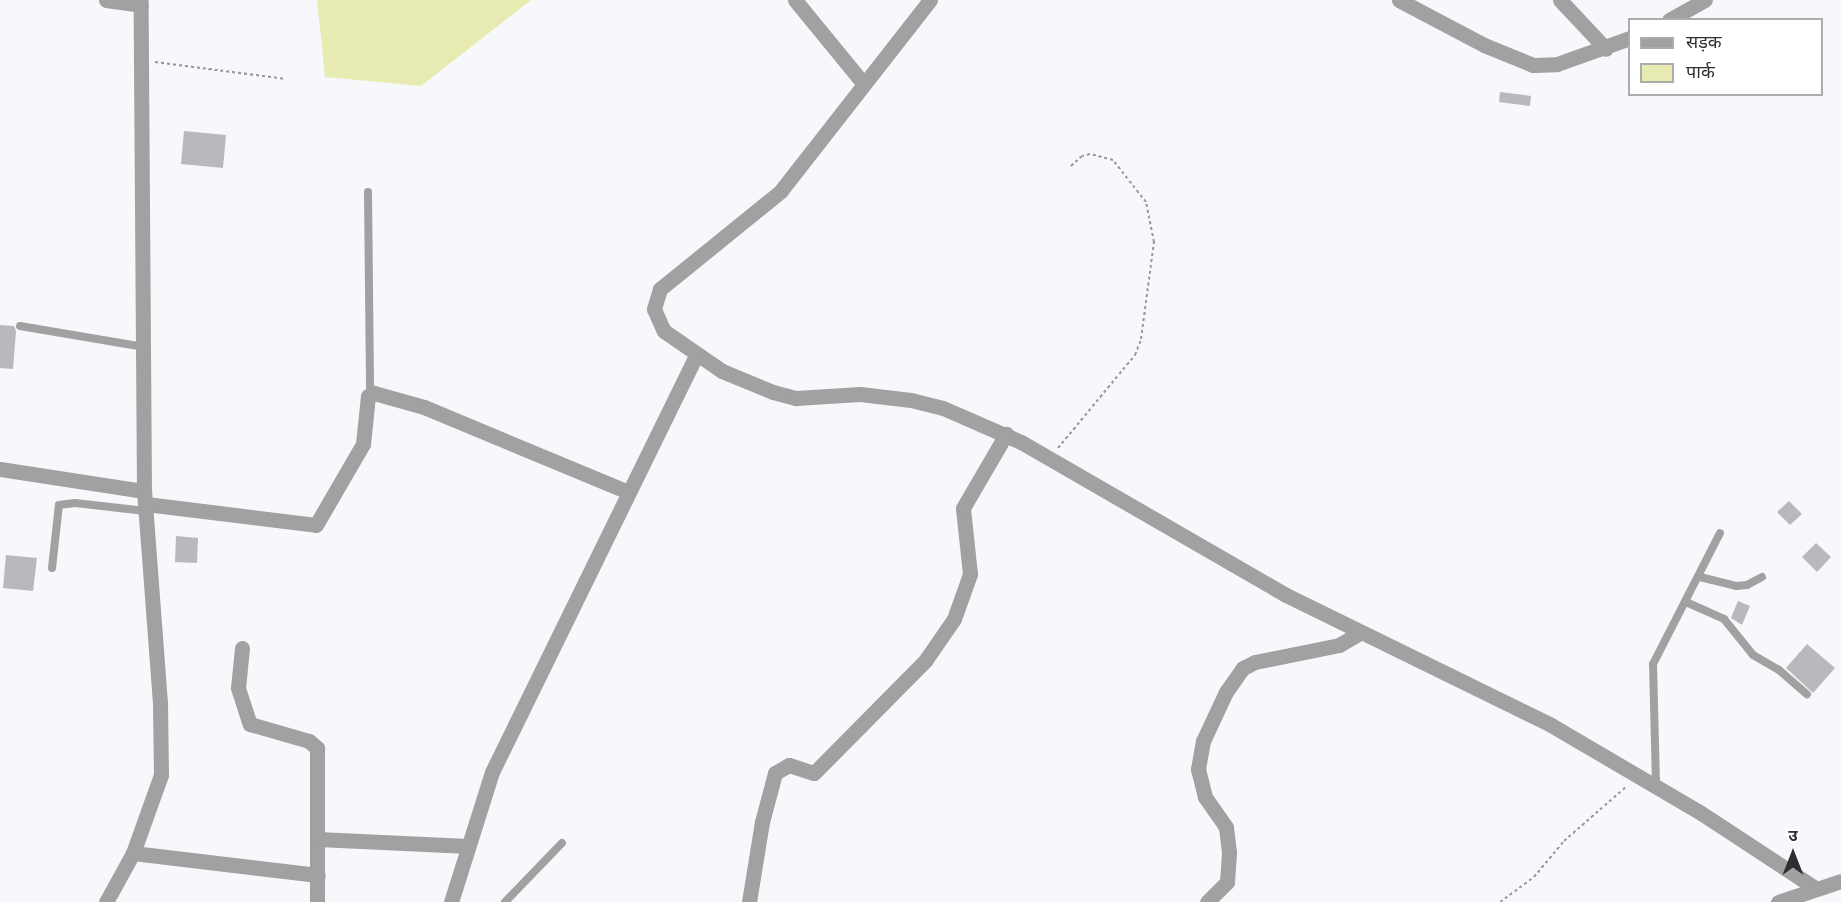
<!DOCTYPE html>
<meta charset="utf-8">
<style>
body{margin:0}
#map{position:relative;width:1841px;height:902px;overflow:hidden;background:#f6f8fc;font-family:Bitter,"Noto Sans Devanagari",serif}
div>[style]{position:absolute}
.green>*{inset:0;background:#e7ebb1}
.building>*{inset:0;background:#bab8bc}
.path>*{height:2px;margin-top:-1px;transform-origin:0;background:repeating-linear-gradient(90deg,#98999c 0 3px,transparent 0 6px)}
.service>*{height:8px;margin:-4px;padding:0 4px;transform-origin:4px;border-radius:4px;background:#a2a0a0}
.minor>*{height:15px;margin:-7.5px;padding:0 7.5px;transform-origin:7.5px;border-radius:7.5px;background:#a2a0a0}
span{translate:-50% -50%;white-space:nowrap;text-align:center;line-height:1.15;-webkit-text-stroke:5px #fff;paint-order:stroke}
.legend{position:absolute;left:1628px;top:18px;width:195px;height:78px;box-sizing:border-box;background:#fff;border:2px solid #abacac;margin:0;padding:8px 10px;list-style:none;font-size:18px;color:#2e2f30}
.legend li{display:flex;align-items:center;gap:12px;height:30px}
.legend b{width:30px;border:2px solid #abacac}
.north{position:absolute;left:1763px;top:824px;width:60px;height:60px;-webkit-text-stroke:4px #fff;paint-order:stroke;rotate:0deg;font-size:16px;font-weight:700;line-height:24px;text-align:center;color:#2e2f30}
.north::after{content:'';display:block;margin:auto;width:21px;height:27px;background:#2e2f30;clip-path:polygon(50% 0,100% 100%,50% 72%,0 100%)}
</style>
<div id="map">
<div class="green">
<i style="clip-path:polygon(317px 0,531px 0,421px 86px,325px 77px)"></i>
</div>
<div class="building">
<i style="clip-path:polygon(1500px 92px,1531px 96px,1530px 106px,1499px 102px)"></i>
<i style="clip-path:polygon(184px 131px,226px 135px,223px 168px,181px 164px)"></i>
<i style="clip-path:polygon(0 325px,14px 326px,16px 331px,13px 369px,0 368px)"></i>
<i style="clip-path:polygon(1789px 501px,1802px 514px,1790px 525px,1777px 512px)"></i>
<i style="clip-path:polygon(176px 536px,198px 538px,197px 563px,175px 562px)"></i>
<i style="clip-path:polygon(1816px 543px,1831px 557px,1817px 572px,1802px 557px)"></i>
<i style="clip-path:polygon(6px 555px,37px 558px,33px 591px,3px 588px)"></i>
<i style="clip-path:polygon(1738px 601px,1750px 606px,1742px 625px,1731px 618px)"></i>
<i style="clip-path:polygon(1807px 644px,1835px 668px,1813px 693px,1786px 668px)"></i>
</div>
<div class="path">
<i style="left:155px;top:62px;width:132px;rotate:7.4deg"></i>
<i style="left:1058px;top:448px;width:121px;rotate:-50.4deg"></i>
<i style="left:1135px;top:355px;width:17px;rotate:-69deg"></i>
<i style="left:1141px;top:339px;width:98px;rotate:-82.4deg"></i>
<i style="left:1154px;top:242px;width:41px;rotate:-101.3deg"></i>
<i style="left:1146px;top:202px;width:53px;rotate:-128.2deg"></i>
<i style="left:1113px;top:160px;width:24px;rotate:-165deg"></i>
<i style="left:1090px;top:154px;width:8px;rotate:166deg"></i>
<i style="left:1082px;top:156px;width:15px;rotate:138deg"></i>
<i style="left:1500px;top:902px;width:42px;rotate:-36.3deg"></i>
<i style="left:1534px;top:877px;width:47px;rotate:-50.2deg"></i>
<i style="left:1564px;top:841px;width:82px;rotate:-41.1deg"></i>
</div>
<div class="service">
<i style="left:368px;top:192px;width:201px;rotate:89.4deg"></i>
<i style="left:20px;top:326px;width:126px;rotate:9.6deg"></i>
<i style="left:52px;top:568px;width:63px;rotate:-83.7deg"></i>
<i style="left:59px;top:505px;width:16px;rotate:-7deg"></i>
<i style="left:75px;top:503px;width:71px;rotate:6.4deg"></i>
<i style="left:1700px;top:577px;width:37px;rotate:14deg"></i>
<i style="left:1736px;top:586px;width:11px;rotate:-5deg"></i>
<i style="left:1747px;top:585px;width:17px;rotate:-28deg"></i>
<i style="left:1686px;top:602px;width:42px;rotate:24.1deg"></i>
<i style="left:1724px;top:619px;width:46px;rotate:51.1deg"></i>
<i style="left:1753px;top:655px;width:30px;rotate:30deg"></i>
<i style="left:1779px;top:670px;width:37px;rotate:41deg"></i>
<i style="left:1656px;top:785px;width:121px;rotate:-91.4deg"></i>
<i style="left:1653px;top:664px;width:147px;rotate:-62.9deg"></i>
<i style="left:505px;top:902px;width:82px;rotate:-46deg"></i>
</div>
<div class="minor">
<i style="left:106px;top:0;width:35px;rotate:8deg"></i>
<i style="left:795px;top:0;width:107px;rotate:50.7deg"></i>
<i style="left:930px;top:0;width:242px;rotate:128deg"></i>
<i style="left:781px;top:191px;width:156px;rotate:141deg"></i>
<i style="left:660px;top:289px;width:21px;rotate:107deg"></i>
<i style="left:654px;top:309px;width:24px;rotate:66deg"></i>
<i style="left:664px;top:331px;width:70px;rotate:34.6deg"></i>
<i style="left:722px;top:371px;width:55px;rotate:22.4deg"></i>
<i style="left:773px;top:392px;width:24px;rotate:15deg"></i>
<i style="left:796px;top:398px;width:64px;rotate:-3.6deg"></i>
<i style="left:860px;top:394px;width:51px;rotate:6.7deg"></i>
<i style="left:911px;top:400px;width:33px;rotate:14deg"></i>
<i style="left:943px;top:408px;width:85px;rotate:23.6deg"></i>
<i style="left:1021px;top:442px;width:306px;rotate:30deg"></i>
<i style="left:1286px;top:595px;width:295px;rotate:26.1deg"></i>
<i style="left:1551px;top:725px;width:174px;rotate:30.4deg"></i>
<i style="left:1701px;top:813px;width:136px;rotate:33.3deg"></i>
<i style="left:1399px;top:0;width:96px;rotate:27.9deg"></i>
<i style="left:1484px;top:45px;width:53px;rotate:22.2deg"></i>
<i style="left:1533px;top:65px;width:24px;rotate:-2deg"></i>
<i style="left:1557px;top:64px;width:77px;rotate:-19.6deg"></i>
<i style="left:1560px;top:0;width:67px;rotate:46.8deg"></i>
<i style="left:1669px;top:20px;width:41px;rotate:-29.1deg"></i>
<i style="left:0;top:469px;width:146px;rotate:8.7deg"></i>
<i style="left:146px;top:504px;width:171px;rotate:7deg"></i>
<i style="left:316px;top:525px;width:94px;rotate:-59.9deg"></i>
<i style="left:363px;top:444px;width:48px;rotate:-84.1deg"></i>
<i style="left:368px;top:396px;width:7px;rotate:-27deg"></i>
<i style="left:374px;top:393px;width:52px;rotate:15.6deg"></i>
<i style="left:424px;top:407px;width:219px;rotate:22.6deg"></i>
<i style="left:242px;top:648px;width:40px;rotate:95.7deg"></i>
<i style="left:238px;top:688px;width:38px;rotate:72deg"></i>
<i style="left:250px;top:724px;width:61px;rotate:16.1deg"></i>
<i style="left:309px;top:741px;width:11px;rotate:41deg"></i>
<i style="left:317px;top:748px;width:154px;rotate:90deg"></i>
<i style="left:318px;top:839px;width:150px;rotate:2.7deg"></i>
<i style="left:133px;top:853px;width:186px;rotate:6.8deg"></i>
<i style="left:106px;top:902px;width:56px;rotate:-61.1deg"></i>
<i style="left:133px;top:853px;width:83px;rotate:-70.3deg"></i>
<i style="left:161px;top:775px;width:72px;rotate:-90.8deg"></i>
<i style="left:160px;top:703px;width:213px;rotate:-94.3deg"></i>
<i style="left:144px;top:491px;width:491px;rotate:-90.4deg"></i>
<i style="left:451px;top:902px;width:136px;rotate:-72.5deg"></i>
<i style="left:492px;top:772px;width:463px;rotate:-63.9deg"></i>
<i style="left:749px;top:902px;width:81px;rotate:-80.8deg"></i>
<i style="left:762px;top:822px;width:51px;rotate:-75.1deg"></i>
<i style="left:775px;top:773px;width:16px;rotate:-30deg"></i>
<i style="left:789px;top:765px;width:26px;rotate:18deg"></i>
<i style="left:814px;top:773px;width:158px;rotate:-45.3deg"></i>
<i style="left:925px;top:661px;width:51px;rotate:-55.4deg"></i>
<i style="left:954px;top:619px;width:48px;rotate:-70.4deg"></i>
<i style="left:970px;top:574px;width:66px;rotate:-96.1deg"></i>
<i style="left:963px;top:508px;width:86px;rotate:-59.8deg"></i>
<i style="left:1207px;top:902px;width:28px;rotate:-45deg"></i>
<i style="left:1227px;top:882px;width:30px;rotate:-86deg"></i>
<i style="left:1229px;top:852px;width:25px;rotate:-97deg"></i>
<i style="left:1226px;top:827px;width:37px;rotate:-125deg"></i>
<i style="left:1205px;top:797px;width:29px;rotate:-104deg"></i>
<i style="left:1198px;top:769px;width:28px;rotate:-80deg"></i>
<i style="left:1203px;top:741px;width:54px;rotate:-64.9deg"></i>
<i style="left:1226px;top:692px;width:29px;rotate:-55deg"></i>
<i style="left:1243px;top:668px;width:13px;rotate:-27deg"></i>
<i style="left:1255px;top:662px;width:86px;rotate:-11.4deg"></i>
<i style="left:1339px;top:645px;width:24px;rotate:-30deg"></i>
<i style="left:1778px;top:902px;width:66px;rotate:-18.4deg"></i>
</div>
<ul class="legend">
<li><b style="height:8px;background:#a2a0a0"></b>सड़क</li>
<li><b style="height:16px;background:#e7ebb1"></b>पार्क</li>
</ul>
<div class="north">उ</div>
</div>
